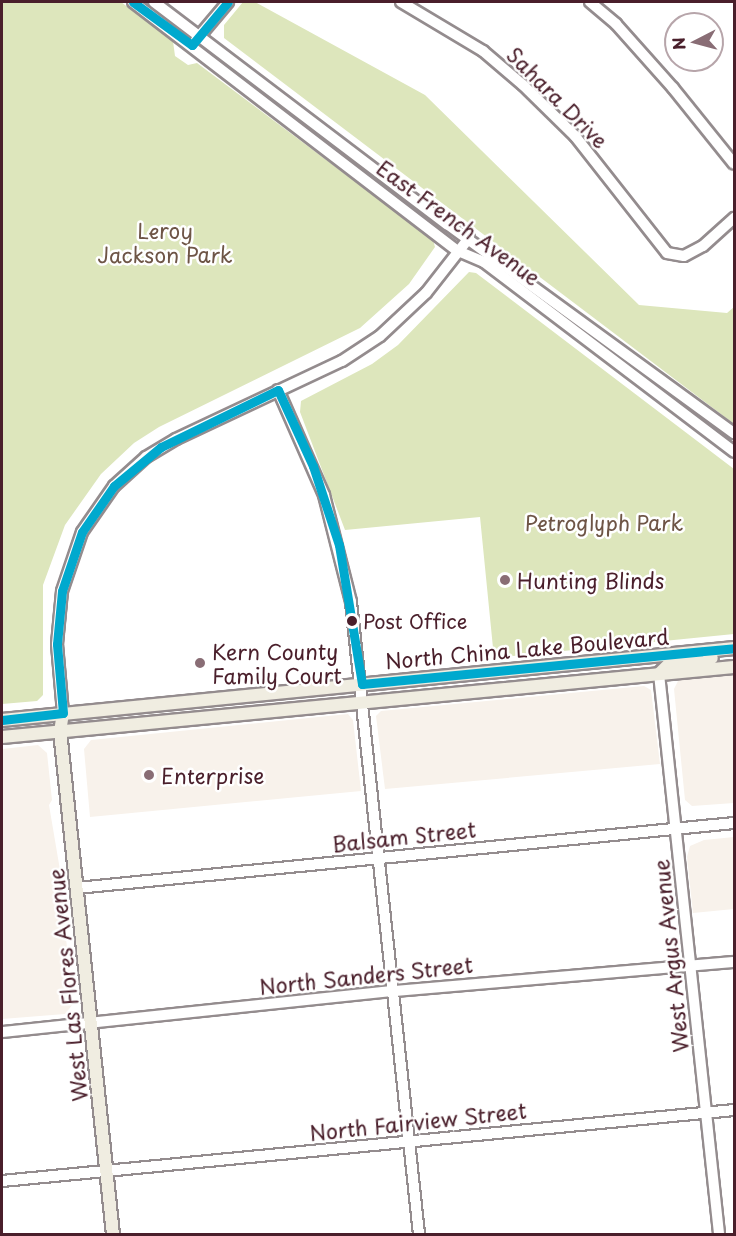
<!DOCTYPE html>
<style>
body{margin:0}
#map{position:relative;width:736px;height:1236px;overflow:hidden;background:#fff;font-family:"Playpen Sans",sans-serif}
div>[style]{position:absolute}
.built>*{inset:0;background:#f8f2eb}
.green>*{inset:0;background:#dde6bc}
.roads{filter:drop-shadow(2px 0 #948c8e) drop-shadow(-2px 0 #948c8e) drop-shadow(0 2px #948c8e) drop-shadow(0 -2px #948c8e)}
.minor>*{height:10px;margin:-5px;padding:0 5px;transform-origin:5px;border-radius:5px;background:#fff}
.major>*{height:12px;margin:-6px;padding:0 6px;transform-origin:6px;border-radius:6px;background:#f0ede1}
.bus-1>*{height:9px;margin:-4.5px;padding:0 4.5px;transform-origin:4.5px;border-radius:4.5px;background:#00a9ce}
.dots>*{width:16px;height:16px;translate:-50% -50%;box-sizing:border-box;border:3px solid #fff;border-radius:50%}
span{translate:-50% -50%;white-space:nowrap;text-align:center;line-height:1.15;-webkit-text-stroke:5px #fff;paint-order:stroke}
.bus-label{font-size:20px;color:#4a1f2b}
.left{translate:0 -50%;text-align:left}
.street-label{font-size:21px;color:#4a1f2b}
.park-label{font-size:21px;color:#6e5546}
.poi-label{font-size:21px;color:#4a1f2b}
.frame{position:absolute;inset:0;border:3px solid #4a1f2b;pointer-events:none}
.north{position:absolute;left:664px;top:12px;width:60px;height:60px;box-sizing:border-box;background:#fff;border:2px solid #b7a5aa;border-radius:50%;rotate:264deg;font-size:16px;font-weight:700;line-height:24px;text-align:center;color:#4a1f2b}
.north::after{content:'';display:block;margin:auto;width:21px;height:27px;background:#896d75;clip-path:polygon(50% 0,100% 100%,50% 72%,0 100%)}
</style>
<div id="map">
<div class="built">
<i style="clip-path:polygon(734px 674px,734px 803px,692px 806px,685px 800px,674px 689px,679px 679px)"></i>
<i style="clip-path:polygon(644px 686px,651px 690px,660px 764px,385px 789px,376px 716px,381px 711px)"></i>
<i style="clip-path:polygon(348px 714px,353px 720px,361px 791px,90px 817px,84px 749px,91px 740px)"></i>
<i style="clip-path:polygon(38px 745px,47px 753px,52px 800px,49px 805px,60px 870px,55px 874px,57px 896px,62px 901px,73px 1004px,65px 1014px,2px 1019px,2px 749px)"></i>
<i style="clip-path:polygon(734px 837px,734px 909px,693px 913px,687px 857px,690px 846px,704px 840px)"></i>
</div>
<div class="green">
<i style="clip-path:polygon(2px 2px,121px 2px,173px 41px,175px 56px,188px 65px,197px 63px,433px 240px,435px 247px,409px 284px,360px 328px,159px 427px,134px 443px,101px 474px,65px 525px,43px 585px,43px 695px,37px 701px,2px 704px)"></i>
<i style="clip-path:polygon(243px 2px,255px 2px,425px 95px,639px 305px,727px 313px,734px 307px,734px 424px,224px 38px,224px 25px)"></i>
<i style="clip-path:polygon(469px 272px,476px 273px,734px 469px,734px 634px,494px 658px,480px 517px,345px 530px,300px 412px,301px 401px,372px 364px,398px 345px)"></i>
</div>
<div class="roads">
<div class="minor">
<i style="left:133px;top:2px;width:409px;rotate:37.5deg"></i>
<i style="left:458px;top:251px;width:28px;rotate:23deg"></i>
<i style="left:484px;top:262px;width:314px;rotate:37.2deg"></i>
<i style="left:154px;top:2px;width:368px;rotate:37.2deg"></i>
<i style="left:447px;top:224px;width:355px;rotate:36.1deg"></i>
<i style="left:401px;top:2px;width:96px;rotate:30.9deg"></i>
<i style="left:483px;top:51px;width:52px;rotate:40.4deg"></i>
<i style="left:523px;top:85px;width:73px;rotate:44.4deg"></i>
<i style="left:575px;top:136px;width:149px;rotate:51.8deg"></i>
<i style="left:667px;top:253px;width:17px;rotate:10deg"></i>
<i style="left:684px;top:256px;width:21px;rotate:-28deg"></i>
<i style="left:703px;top:246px;width:42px;rotate:-42.1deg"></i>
<i style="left:590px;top:2px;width:34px;rotate:40deg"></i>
<i style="left:616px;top:24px;width:86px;rotate:48.3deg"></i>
<i style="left:673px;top:88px;width:97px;rotate:51.2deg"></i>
<i style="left:196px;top:40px;width:50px;rotate:-49.9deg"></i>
<i style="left:278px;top:390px;width:115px;rotate:66.3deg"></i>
<i style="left:324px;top:495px;width:110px;rotate:75.8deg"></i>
<i style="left:351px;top:602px;width:636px;rotate:83.86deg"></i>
<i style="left:659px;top:674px;width:563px;rotate:83.88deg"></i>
<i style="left:63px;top:713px;width:69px;rotate:-95deg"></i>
<i style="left:57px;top:644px;width:53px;rotate:-84.6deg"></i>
<i style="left:62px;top:591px;width:62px;rotate:-71.3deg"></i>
<i style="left:82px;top:532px;width:56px;rotate:-55.2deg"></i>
<i style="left:114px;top:486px;width:43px;rotate:-42.2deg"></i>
<i style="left:146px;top:457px;width:35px;rotate:-31deg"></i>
<i style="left:176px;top:439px;width:183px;rotate:-25.2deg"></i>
<i style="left:342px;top:361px;width:45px;rotate:-33.3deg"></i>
<i style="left:380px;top:336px;width:63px;rotate:-43.1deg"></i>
<i style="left:426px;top:293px;width:70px;rotate:-52deg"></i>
<i style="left:77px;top:888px;width:660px;rotate:-5.65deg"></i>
<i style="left:2px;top:1032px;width:394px;rotate:-6deg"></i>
<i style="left:394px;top:991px;width:341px;rotate:-4.9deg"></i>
<i style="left:2px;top:1181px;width:735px;rotate:-5.54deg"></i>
</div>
<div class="major">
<i style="left:659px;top:674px;width:16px;rotate:-45deg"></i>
<i style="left:670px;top:663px;width:42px;rotate:-6.8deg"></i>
<i style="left:63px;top:713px;width:18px;rotate:99deg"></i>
<i style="left:60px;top:731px;width:506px;rotate:83.99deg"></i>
<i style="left:2px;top:720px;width:736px;rotate:-5.62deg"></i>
<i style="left:2px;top:737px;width:735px;rotate:-5.46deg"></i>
</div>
</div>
<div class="bus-1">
<i style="left:133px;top:2px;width:73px;rotate:36.1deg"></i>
<i style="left:192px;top:45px;width:56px;rotate:-50.1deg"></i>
<i style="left:2px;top:720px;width:61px;rotate:-6.5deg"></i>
<i style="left:63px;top:713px;width:69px;rotate:-95deg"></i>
<i style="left:57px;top:644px;width:53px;rotate:-84.6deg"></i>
<i style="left:62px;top:591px;width:62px;rotate:-71.3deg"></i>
<i style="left:82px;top:532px;width:56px;rotate:-55.2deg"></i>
<i style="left:114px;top:486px;width:61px;rotate:-39.7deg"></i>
<i style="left:161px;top:447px;width:130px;rotate:-26deg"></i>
<i style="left:278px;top:390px;width:84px;rotate:65.3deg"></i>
<i style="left:313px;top:466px;width:83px;rotate:71.8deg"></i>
<i style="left:339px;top:545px;width:141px;rotate:80.6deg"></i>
<i style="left:362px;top:684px;width:374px;rotate:-5.5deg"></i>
</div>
<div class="dots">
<i style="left:505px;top:580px;background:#896d75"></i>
<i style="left:352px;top:621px;background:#4a1f2b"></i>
<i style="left:200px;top:663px;background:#896d75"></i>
<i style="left:149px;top:775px;background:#896d75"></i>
</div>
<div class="bus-label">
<span class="left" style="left:363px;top:621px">Post Office</span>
</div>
<div class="street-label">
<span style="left:558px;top:97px;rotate:45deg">Sahara Drive</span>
<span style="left:459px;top:222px;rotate:36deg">East French Avenue</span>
<span style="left:527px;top:648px;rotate:-5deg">North China Lake Boulevard</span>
<span style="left:404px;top:836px;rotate:-6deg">Balsam Street</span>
<span style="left:670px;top:956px;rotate:-96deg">West Argus Avenue</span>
<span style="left:366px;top:975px;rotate:-6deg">North Sanders Street</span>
<span style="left:67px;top:985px;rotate:-96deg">West Las Flores Avenue</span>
<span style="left:418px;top:1121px;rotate:-6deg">North Fairview Street</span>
</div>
<div class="park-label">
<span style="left:165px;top:242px">Leroy<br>Jackson Park</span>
<span style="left:604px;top:522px">Petroglyph Park</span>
</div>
<div class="poi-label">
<span class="left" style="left:517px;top:580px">Hunting Blinds</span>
<span class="left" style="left:212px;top:663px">Kern County<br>Family Court</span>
<span class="left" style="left:161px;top:775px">Enterprise</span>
</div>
<div class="frame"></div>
<div class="north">N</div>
</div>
